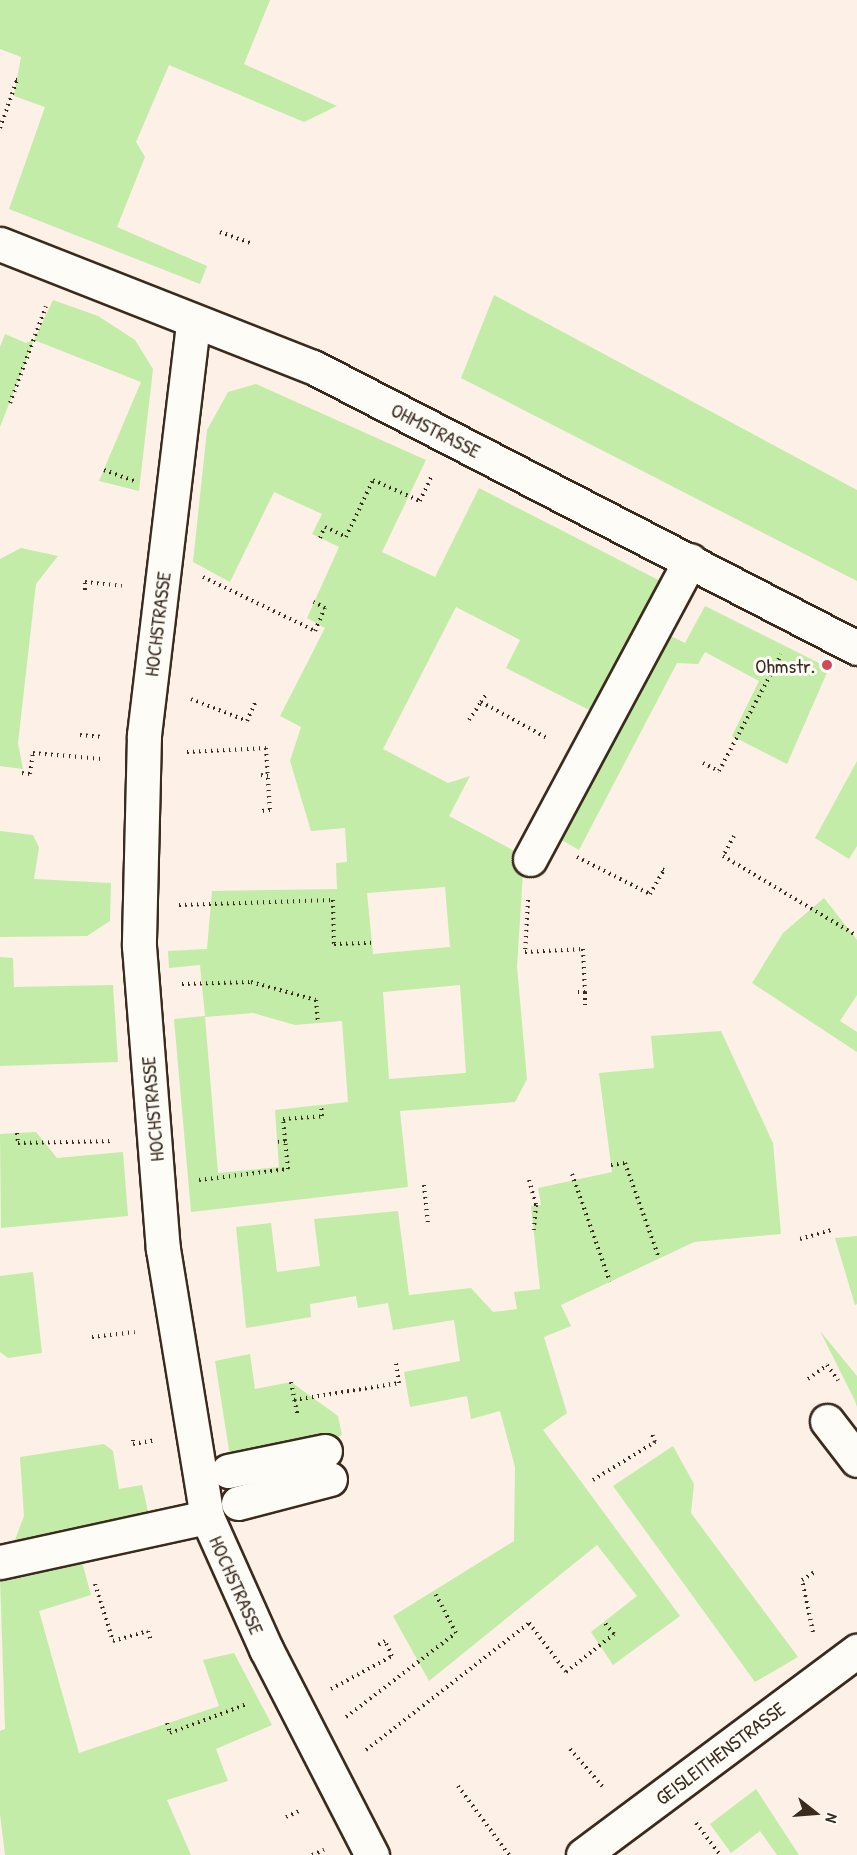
<!DOCTYPE html>
<style>
body{margin:0}
#map{position:relative;width:857px;height:1855px;overflow:hidden;background:#fcf0e7;font-family:"Patrick Hand",sans-serif}
div>[style]{position:absolute}
.green>*{inset:0;background:#c3eca8}
.path>*{height:4px;margin-top:-2px;transform-origin:0;background:repeating-linear-gradient(90deg,#3b2a1e 0 1.5px,transparent 0 6px)}
.roads{filter:drop-shadow(2px 0 #3b2a1e) drop-shadow(-2px 0 #3b2a1e) drop-shadow(0 2px #3b2a1e) drop-shadow(0 -2px #3b2a1e)}
.minor>*{height:33px;margin:-16.5px;padding:0 16.5px;transform-origin:16.5px;border-radius:16.5px;background:#fdfcf7}
.dots>*{width:16px;height:16px;translate:-50% -50%;box-sizing:border-box;border:3px solid #fdfcf7;border-radius:50%}
span{translate:-50% -50%;white-space:nowrap;text-align:center;line-height:1.15;-webkit-text-stroke:6px #fdfcf7;paint-order:stroke}
.street-label{font-size:20px;color:#3b2a1e}
.poi-label{font-size:20px;color:#3b2a1e}
.right{translate:-100% -50%;text-align:right}
.north{position:absolute;left:785px;top:1783px;width:60px;height:60px;-webkit-text-stroke:4px #fdfcf7;paint-order:stroke;rotate:107deg;font-size:16px;font-weight:700;line-height:24px;text-align:center;color:#3b2a1e}
.north::after{content:'';display:block;margin:auto;width:21px;height:27px;background:#3b2a1e;clip-path:polygon(50% 0,100% 100%,50% 72%,0 100%)}
</style>
<div id="map">
<div class="green">
<i style="clip-path:polygon(0 0,270px 0,244px 64px,337px 106px,304px 122px,169px 65px,136px 142px,145px 157px,117px 227px,207px 266px,200px 284px,9px 209px,45px 107px,14px 96px,21px 57px,0 49px)"></i>
<i style="clip-path:polygon(494px 295px,857px 490px,857px 581px,461px 378px)"></i>
<i style="clip-path:polygon(53px 300px,98px 316px,135px 340px,153px 369px,139px 491px,99px 481px,141px 382px,34px 340px,0 427px,0 347px,5px 334px,26px 343px,34px 340px)"></i>
<i style="clip-path:polygon(evenodd,256px 384px,426px 460px,382px 552px,435px 577px,479px 488px,672px 587px,601px 716px,506px 668px,520px 640px,456px 607px,383px 749px,448px 783px,470px 776px,449px 816px,524px 856px,517px 967px,527px 1079px,515px 1102px,400px 1111px,408px 1187px,191px 1212px,174px 1019px,205px 1016px,200px 965px,169px 968px,168px 951px,207px 949px,212px 891px,337px 889px,336px 863px,347px 862px,345px 828px,311px 831px,290px 761px,301px 727px,280px 716px,325px 628px,307px 618px,339px 547px,312px 534px,322px 514px,274px 492px,230px 582px,193px 562px,207px 430px,228px 392px,256px 384px,445px 887px,450px 947px,373px 954px,367px 893px,445px 887px,256px 384px,460px 985px,466px 1073px,389px 1079px,383px 992px,460px 985px,256px 384px,253px 1013px,295px 1025px,342px 1021px,348px 1102px,275px 1110px,279px 1167px,218px 1173px,205px 1017px,253px 1013px)"></i>
<i style="clip-path:polygon(21px 548px,58px 556px,36px 584px,18px 743px,23px 769px,0 766px,0 559px)"></i>
<i style="clip-path:polygon(705px 606px,829px 668px,787px 764px,732px 736px,759px 681px,705px 652px,698px 664px,677px 663px,579px 850px,560px 839px,556px 825px,661px 631px,685px 643px)"></i>
<i style="clip-path:polygon(857px 761px,857px 846px,849px 859px,815px 838px)"></i>
<i style="clip-path:polygon(0 831px,33px 835px,39px 847px,34px 879px,111px 883px,110px 921px,87px 936px,0 937px)"></i>
<i style="clip-path:polygon(824px 898px,857px 940px,857px 995px,840px 1021px,857px 1032px,857px 1052px,752px 983px,783px 933px)"></i>
<i style="clip-path:polygon(0 957px,13px 958px,14px 987px,113px 985px,118px 1062px,0 1066px)"></i>
<i style="clip-path:polygon(721px 1031px,773px 1143px,781px 1234px,694px 1242px,561px 1305px,571px 1326px,544px 1337px,567px 1413px,543px 1430px,680px 1616px,613px 1665px,591px 1632px,637px 1596px,597px 1545px,429px 1681px,393px 1616px,514px 1541px,515px 1467px,500px 1411px,471px 1419px,467px 1396px,410px 1407px,404px 1372px,460px 1361px,454px 1320px,393px 1330px,388px 1303px,358px 1308px,356px 1296px,310px 1304px,311px 1317px,246px 1328px,236px 1227px,271px 1223px,277px 1272px,320px 1266px,314px 1219px,398px 1211px,409px 1295px,471px 1288px,493px 1312px,517px 1309px,514px 1292px,540px 1289px,531px 1206px,541px 1205px,538px 1188px,612px 1172px,599px 1073px,654px 1068px,651px 1036px)"></i>
<i style="clip-path:polygon(36px 1132px,57px 1158px,123px 1152px,128px 1216px,1px 1228px,0 1134px)"></i>
<i style="clip-path:polygon(857px 1236px,857px 1304px,855px 1305px,835px 1238px)"></i>
<i style="clip-path:polygon(33px 1272px,42px 1353px,8px 1358px,0 1352px,0 1276px)"></i>
<i style="clip-path:polygon(820px 1331px,857px 1376px,857px 1407px,855px 1401px)"></i>
<i style="clip-path:polygon(250px 1354px,255px 1389px,291px 1382px,338px 1416px,342px 1435px,304px 1455px,232px 1469px,215px 1361px)"></i>
<i style="clip-path:polygon(104px 1444px,113px 1451px,119px 1489px,142px 1485px,148px 1511px,13px 1545px,24px 1516px,20px 1457px)"></i>
<i style="clip-path:polygon(673px 1446px,694px 1484px,691px 1513px,798px 1657px,755px 1682px,613px 1486px)"></i>
<i style="clip-path:polygon(82px 1562px,91px 1595px,39px 1611px,79px 1753px,219px 1706px,203px 1660px,234px 1653px,272px 1725px,216px 1749px,228px 1781px,167px 1800px,191px 1855px,5px 1855px,0 1814px,0 1731px,5px 1729px,0 1578px)"></i>
<i style="clip-path:polygon(756px 1789px,799px 1855px,777px 1855px,760px 1831px,731px 1853px,710px 1824px)"></i>
</div>
<div class="path">
<i style="left:0;top:128px;width:51px;rotate:-70.5deg"></i>
<i style="left:17px;top:80px;width:5px;rotate:-169deg"></i>
<i style="left:220px;top:232px;width:32px;rotate:20deg"></i>
<i style="left:10px;top:403px;width:103px;rotate:-69.6deg"></i>
<i style="left:104px;top:470px;width:32px;rotate:20deg"></i>
<i style="left:320px;top:538px;width:12px;rotate:-66deg"></i>
<i style="left:325px;top:527px;width:23px;rotate:25deg"></i>
<i style="left:346px;top:537px;width:63px;rotate:-64.7deg"></i>
<i style="left:373px;top:480px;width:51px;rotate:24.1deg"></i>
<i style="left:420px;top:501px;width:29px;rotate:-65deg"></i>
<i style="left:203px;top:577px;width:124px;rotate:25.7deg"></i>
<i style="left:315px;top:631px;width:25px;rotate:-67deg"></i>
<i style="left:325px;top:608px;width:13px;rotate:-151deg"></i>
<i style="left:85px;top:590px;width:8px;rotate:-90deg"></i>
<i style="left:85px;top:582px;width:37px;rotate:6deg"></i>
<i style="left:191px;top:699px;width:60px;rotate:21.4deg"></i>
<i style="left:247px;top:721px;width:20px;rotate:-66deg"></i>
<i style="left:481px;top:702px;width:11px;rotate:-56deg"></i>
<i style="left:469px;top:720px;width:22px;rotate:-56deg"></i>
<i style="left:481px;top:702px;width:77px;rotate:28.6deg"></i>
<i style="left:80px;top:735px;width:24px;rotate:5deg"></i>
<i style="left:187px;top:752px;width:79px;rotate:-2.9deg"></i>
<i style="left:266px;top:748px;width:62px;rotate:86.3deg"></i>
<i style="left:270px;top:810px;width:8px;rotate:173deg"></i>
<i style="left:703px;top:763px;width:18px;rotate:27deg"></i>
<i style="left:719px;top:771px;width:132px;rotate:-61.9deg"></i>
<i style="left:22px;top:773px;width:8px;rotate:7deg"></i>
<i style="left:30px;top:774px;width:21px;rotate:-82deg"></i>
<i style="left:33px;top:753px;width:69px;rotate:5deg"></i>
<i style="left:261px;top:775px;width:7px;rotate:8deg"></i>
<i style="left:734px;top:836px;width:23px;rotate:119deg"></i>
<i style="left:723px;top:856px;width:156px;rotate:30.8deg"></i>
<i style="left:577px;top:857px;width:82px;rotate:26.9deg"></i>
<i style="left:650px;top:894px;width:28px;rotate:-60deg"></i>
<i style="left:664px;top:870px;width:5px;rotate:-158deg"></i>
<i style="left:528px;top:900px;width:52px;rotate:93.3deg"></i>
<i style="left:525px;top:952px;width:58px;rotate:-3deg"></i>
<i style="left:583px;top:949px;width:43px;rotate:87.3deg"></i>
<i style="left:585px;top:992px;width:12px;rotate:180deg"></i>
<i style="left:179px;top:905px;width:154px;rotate:-1.9deg"></i>
<i style="left:333px;top:900px;width:44px;rotate:88.7deg"></i>
<i style="left:334px;top:944px;width:37px;rotate:-2deg"></i>
<i style="left:182px;top:984px;width:69px;rotate:-1.7deg"></i>
<i style="left:251px;top:982px;width:67px;rotate:15.5deg"></i>
<i style="left:316px;top:1000px;width:23px;rotate:85deg"></i>
<i style="left:585px;top:992px;width:13px;rotate:90deg"></i>
<i style="left:17px;top:1133px;width:10px;rotate:84deg"></i>
<i style="left:18px;top:1143px;width:96px;rotate:-1.2deg"></i>
<i style="left:285px;top:1141px;width:22px;rotate:-95deg"></i>
<i style="left:283px;top:1119px;width:39px;rotate:-4deg"></i>
<i style="left:322px;top:1116px;width:11px;rotate:-95deg"></i>
<i style="left:611px;top:1165px;width:14px;rotate:-8deg"></i>
<i style="left:625px;top:1163px;width:101px;rotate:70.3deg"></i>
<i style="left:572px;top:1174px;width:114px;rotate:70.6deg"></i>
<i style="left:199px;top:1180px;width:90px;rotate:-7deg"></i>
<i style="left:288px;top:1169px;width:28px;rotate:-96deg"></i>
<i style="left:285px;top:1141px;width:7px;rotate:172deg"></i>
<i style="left:529px;top:1180px;width:26px;rotate:74deg"></i>
<i style="left:536px;top:1205px;width:25px;rotate:95deg"></i>
<i style="left:424px;top:1185px;width:38px;rotate:84deg"></i>
<i style="left:800px;top:1239px;width:35px;rotate:-16deg"></i>
<i style="left:92px;top:1337px;width:43px;rotate:-6.6deg"></i>
<i style="left:808px;top:1379px;width:24px;rotate:-36deg"></i>
<i style="left:827px;top:1365px;width:19px;rotate:54deg"></i>
<i style="left:291px;top:1382px;width:33px;rotate:79deg"></i>
<i style="left:294px;top:1400px;width:106px;rotate:-9.2deg"></i>
<i style="left:399px;top:1383px;width:20px;rotate:-99deg"></i>
<i style="left:133px;top:1440px;width:4px;rotate:90deg"></i>
<i style="left:133px;top:1444px;width:22px;rotate:-10deg"></i>
<i style="left:593px;top:1480px;width:73px;rotate:-31.5deg"></i>
<i style="left:655px;top:1442px;width:9px;rotate:-111deg"></i>
<i style="left:95px;top:1584px;width:60px;rotate:72.5deg"></i>
<i style="left:113px;top:1641px;width:36px;rotate:-16deg"></i>
<i style="left:148px;top:1631px;width:10px;rotate:73deg"></i>
<i style="left:813px;top:1632px;width:53px;rotate:-101.9deg"></i>
<i style="left:802px;top:1580px;width:15px;rotate:-32deg"></i>
<i style="left:331px;top:1689px;width:69px;rotate:-28.4deg"></i>
<i style="left:392px;top:1656px;width:17px;rotate:-115deg"></i>
<i style="left:385px;top:1641px;width:8px;rotate:150deg"></i>
<i style="left:346px;top:1717px;width:138px;rotate:-37.4deg"></i>
<i style="left:456px;top:1633px;width:47px;rotate:-117.6deg"></i>
<i style="left:167px;top:1723px;width:10px;rotate:73deg"></i>
<i style="left:170px;top:1733px;width:82px;rotate:-20.6deg"></i>
<i style="left:570px;top:1749px;width:50px;rotate:49deg"></i>
<i style="left:366px;top:1750px;width:207px;rotate:-37.9deg"></i>
<i style="left:529px;top:1623px;width:61px;rotate:52.9deg"></i>
<i style="left:566px;top:1672px;width:61px;rotate:-38.4deg"></i>
<i style="left:614px;top:1634px;width:16px;rotate:-130deg"></i>
<i style="left:458px;top:1786px;width:86px;rotate:53.5deg"></i>
<i style="left:286px;top:1817px;width:17px;rotate:-25deg"></i>
<i style="left:696px;top:1823px;width:40px;rotate:53deg"></i>
<i style="left:312px;top:1855px;width:13px;rotate:-23deg"></i>
</div>
<div class="roads">
<div class="minor">
<i style="left:0;top:244px;width:336px;rotate:21.5deg"></i>
<i style="left:313px;top:367px;width:612px;rotate:27.32deg"></i>
<i style="left:193px;top:324px;width:414px;rotate:96.8deg"></i>
<i style="left:144px;top:735px;width:211px;rotate:91.4deg"></i>
<i style="left:139px;top:946px;width:304px;rotate:85.5deg"></i>
<i style="left:163px;top:1249px;width:272px;rotate:80.7deg"></i>
<i style="left:207px;top:1517px;width:145px;rotate:65.9deg"></i>
<i style="left:266px;top:1649px;width:232px;rotate:62.8deg"></i>
<i style="left:530px;top:859px;width:339px;rotate:-61.8deg"></i>
<i style="left:827px;top:1421px;width:49px;rotate:52.4deg"></i>
<i style="left:228px;top:1471px;width:99px;rotate:-11.7deg"></i>
<i style="left:238px;top:1503px;width:95px;rotate:-14.6deg"></i>
<i style="left:0;top:1562px;width:212px;rotate:-12.3deg"></i>
<i style="left:583px;top:1855px;width:342px;rotate:-36.7deg"></i>
</div>
</div>
<div class="dots">
<i style="left:827px;top:665px;background:#d1495b"></i>
</div>
<div class="street-label">
<span style="left:436px;top:430px;rotate:27deg">OHMSTRASSE</span>
<span style="left:157px;top:624px;rotate:-83deg">HOCHSTRASSE</span>
<span style="left:152px;top:1109px;rotate:-95deg">HOCHSTRASSE</span>
<span style="left:237px;top:1585px;rotate:66deg">HOCHSTRASSE</span>
<span style="left:720px;top:1753px;rotate:-37deg">GEISLEITHENSTRASSE</span>
</div>
<div class="poi-label">
<span class="right" style="left:815px;top:665px">Ohmstr.</span>
</div>
<div class="north">N</div>
</div>
